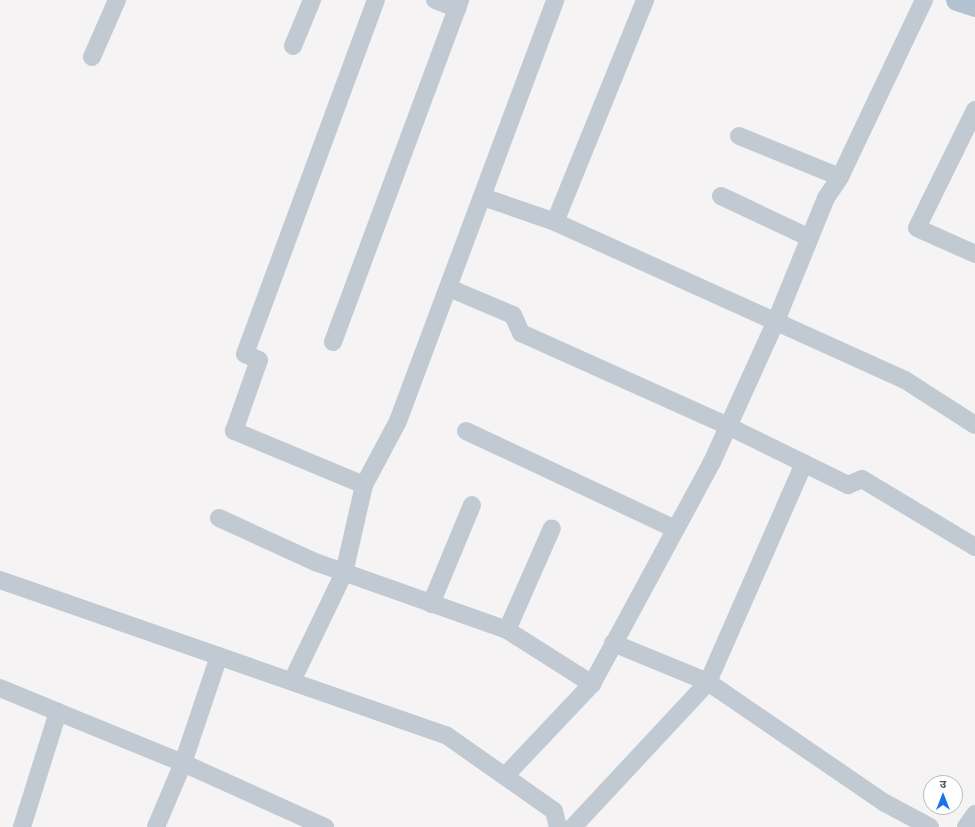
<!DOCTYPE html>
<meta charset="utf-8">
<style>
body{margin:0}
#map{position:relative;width:975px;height:827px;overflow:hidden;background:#f5f3f3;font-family:Quicksand,"Noto Sans Devanagari",sans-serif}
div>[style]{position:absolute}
.minor>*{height:18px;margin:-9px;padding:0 9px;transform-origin:9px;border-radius:9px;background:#c1cad2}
.major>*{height:22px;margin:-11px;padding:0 11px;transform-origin:11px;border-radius:11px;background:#b3c2d1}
span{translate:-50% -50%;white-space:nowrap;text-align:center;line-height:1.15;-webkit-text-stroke:3px #fff;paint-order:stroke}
.north{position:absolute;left:923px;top:775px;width:40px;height:40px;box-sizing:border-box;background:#fff;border:1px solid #b7bbc0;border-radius:50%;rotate:0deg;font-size:11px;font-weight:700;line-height:16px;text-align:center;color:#4a5661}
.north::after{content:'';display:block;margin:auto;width:14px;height:18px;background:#1a73e8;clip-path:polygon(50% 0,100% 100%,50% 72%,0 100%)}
</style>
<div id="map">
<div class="minor">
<i style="left:435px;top:0;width:24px;rotate:22deg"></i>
<i style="left:293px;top:46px;width:50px;rotate:-67.6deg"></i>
<i style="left:92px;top:57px;width:62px;rotate:-66.3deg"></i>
<i style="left:975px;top:110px;width:131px;rotate:116.2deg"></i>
<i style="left:917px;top:228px;width:64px;rotate:24.1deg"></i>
<i style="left:739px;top:136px;width:109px;rotate:22.1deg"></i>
<i style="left:721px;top:196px;width:98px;rotate:25.3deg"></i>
<i style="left:483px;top:197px;width:76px;rotate:19.1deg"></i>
<i style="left:555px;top:222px;width:384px;rotate:24.3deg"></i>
<i style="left:905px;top:380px;width:83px;rotate:32.7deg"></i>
<i style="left:555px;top:222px;width:240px;rotate:-67.9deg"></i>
<i style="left:449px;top:288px;width:69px;rotate:22.9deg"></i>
<i style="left:513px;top:315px;width:20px;rotate:66deg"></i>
<i style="left:521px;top:333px;width:227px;rotate:24.2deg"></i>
<i style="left:728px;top:426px;width:134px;rotate:26.2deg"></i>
<i style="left:848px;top:485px;width:15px;rotate:-23deg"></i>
<i style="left:862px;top:479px;width:132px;rotate:31deg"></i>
<i style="left:333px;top:342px;width:365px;rotate:-69.6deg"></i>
<i style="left:466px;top:431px;width:231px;rotate:25.1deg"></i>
<i style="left:364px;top:485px;width:141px;rotate:-157.4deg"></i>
<i style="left:234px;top:431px;width:75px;rotate:-70.6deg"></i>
<i style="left:259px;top:360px;width:15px;rotate:-157deg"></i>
<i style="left:245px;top:354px;width:377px;rotate:-69.7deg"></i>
<i style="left:219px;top:518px;width:106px;rotate:24.6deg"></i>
<i style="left:315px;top:562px;width:204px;rotate:19.5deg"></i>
<i style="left:507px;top:630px;width:101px;rotate:32.4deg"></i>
<i style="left:0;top:580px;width:472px;rotate:19.2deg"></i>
<i style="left:446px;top:735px;width:132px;rotate:35.1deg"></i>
<i style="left:554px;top:811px;width:16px;rotate:76deg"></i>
<i style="left:431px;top:604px;width:107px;rotate:-67.5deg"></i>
<i style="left:507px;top:630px;width:111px;rotate:-66.2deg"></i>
<i style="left:613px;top:643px;width:103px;rotate:22.3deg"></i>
<i style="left:708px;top:682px;width:214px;rotate:34.4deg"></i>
<i style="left:885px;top:803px;width:51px;rotate:28.1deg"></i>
<i style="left:219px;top:656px;width:113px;rotate:108.6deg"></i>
<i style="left:183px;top:763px;width:156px;rotate:24.3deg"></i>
<i style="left:292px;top:681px;width:120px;rotate:-64.3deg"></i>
<i style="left:344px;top:573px;width:90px;rotate:-77.2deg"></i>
<i style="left:364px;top:485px;width:72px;rotate:-62deg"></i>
<i style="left:398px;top:421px;width:449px;rotate:-69.5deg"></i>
<i style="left:0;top:688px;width:63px;rotate:22.5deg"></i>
<i style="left:58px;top:712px;width:121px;rotate:107.4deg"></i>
<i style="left:58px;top:712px;width:135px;rotate:22.2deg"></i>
<i style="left:183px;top:763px;width:69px;rotate:112.9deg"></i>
<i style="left:505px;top:776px;width:127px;rotate:-46.6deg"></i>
<i style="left:592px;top:684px;width:252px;rotate:-61.6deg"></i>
<i style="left:712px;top:462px;width:155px;rotate:-65.6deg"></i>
<i style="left:776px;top:321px;width:133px;rotate:-67.9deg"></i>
<i style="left:826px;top:198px;width:25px;rotate:-56deg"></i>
<i style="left:840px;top:177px;width:196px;rotate:-64.6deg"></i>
<i style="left:573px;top:827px;width:198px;rotate:-47deg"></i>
<i style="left:708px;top:682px;width:239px;rotate:-66.3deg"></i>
<i style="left:966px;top:827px;width:16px;rotate:-55deg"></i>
</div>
<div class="major">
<i style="left:957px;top:0;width:19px;rotate:18deg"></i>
</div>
<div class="north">उ</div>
</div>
